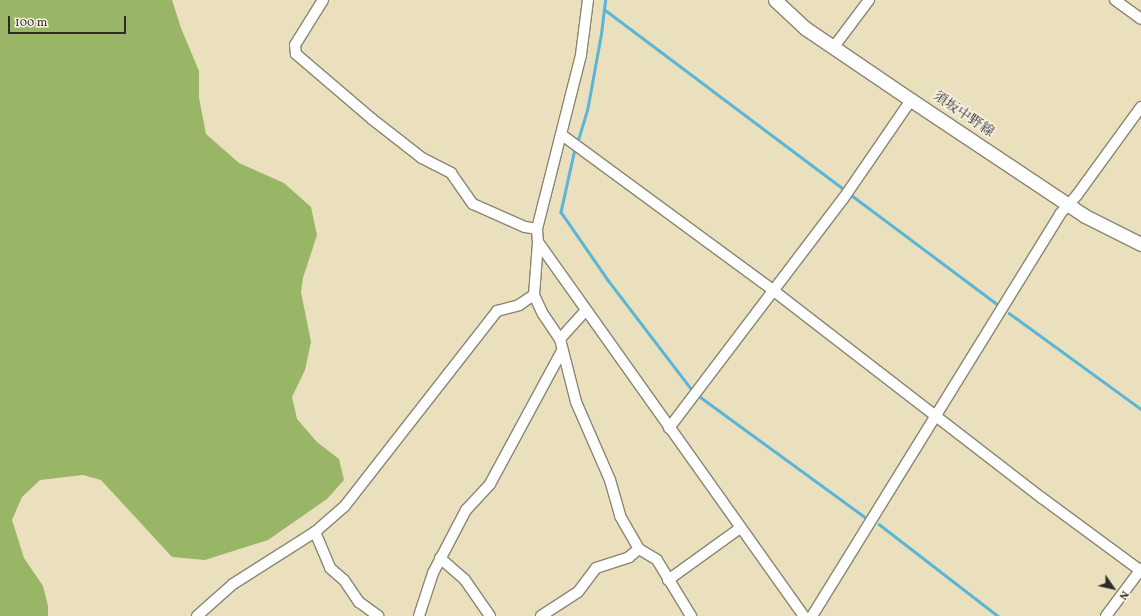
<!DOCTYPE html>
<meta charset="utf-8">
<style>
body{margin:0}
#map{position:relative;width:1141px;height:616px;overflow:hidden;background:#eae0bd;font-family:Vollkorn,"Noto Serif JP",serif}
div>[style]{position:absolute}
.forest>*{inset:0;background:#99b566}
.stream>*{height:2.5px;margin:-1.25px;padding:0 1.25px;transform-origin:1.25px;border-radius:1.25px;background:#59b6d7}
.roads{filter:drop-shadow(1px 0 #8a8674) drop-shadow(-1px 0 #8a8674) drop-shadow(0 1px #8a8674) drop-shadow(0 -1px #8a8674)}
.minor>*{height:10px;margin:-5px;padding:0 5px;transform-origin:5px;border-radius:5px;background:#fff}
.major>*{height:13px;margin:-6.5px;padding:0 6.5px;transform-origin:6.5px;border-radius:6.5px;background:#fff}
span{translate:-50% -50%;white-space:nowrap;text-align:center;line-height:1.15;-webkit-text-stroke:3px #fcf5e5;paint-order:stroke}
.street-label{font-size:14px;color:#2b2b2b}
.north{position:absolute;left:1093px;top:568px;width:40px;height:40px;-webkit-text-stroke:3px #fcf5e5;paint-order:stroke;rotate:124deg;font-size:11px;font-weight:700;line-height:16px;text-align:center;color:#2b2b2b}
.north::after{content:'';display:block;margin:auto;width:14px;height:18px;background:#2b2b2b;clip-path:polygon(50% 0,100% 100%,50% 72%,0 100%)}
.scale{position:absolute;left:8px;top:16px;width:118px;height:18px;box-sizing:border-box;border:2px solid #2b2b2b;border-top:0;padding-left:5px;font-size:12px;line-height:14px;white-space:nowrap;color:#2b2b2b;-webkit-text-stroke:3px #fcf5e5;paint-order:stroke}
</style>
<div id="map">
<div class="forest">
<i style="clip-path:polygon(0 0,172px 0,181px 28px,199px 71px,199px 98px,206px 134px,239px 163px,284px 183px,311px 207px,317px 235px,303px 278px,301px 292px,311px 342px,305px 370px,292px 397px,297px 419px,317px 442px,339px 459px,344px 480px,327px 499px,268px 540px,205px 560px,172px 557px,101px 480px,83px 475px,40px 480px,22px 497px,12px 520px,24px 558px,43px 586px,48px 606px,48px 616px,0 616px)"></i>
</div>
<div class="stream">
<i style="left:604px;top:9px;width:301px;rotate:36.9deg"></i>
<i style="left:577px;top:143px;width:34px;rotate:-73deg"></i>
<i style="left:587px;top:111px;width:78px;rotate:-79.7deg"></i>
<i style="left:601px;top:34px;width:34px;rotate:-83deg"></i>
<i style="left:575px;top:149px;width:65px;rotate:102.5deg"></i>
<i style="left:561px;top:212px;width:83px;rotate:55.3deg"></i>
<i style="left:608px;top:280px;width:138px;rotate:52.6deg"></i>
<i style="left:850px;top:194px;width:189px;rotate:36.8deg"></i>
<i style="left:1009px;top:313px;width:163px;rotate:36deg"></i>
<i style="left:699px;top:396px;width:207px;rotate:36.1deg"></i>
<i style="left:879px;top:524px;width:150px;rotate:37.7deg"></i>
</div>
<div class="roads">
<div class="minor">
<i style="left:323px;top:0;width:53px;rotate:121.9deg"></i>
<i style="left:295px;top:45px;width:9px;rotate:84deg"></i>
<i style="left:296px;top:54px;width:100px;rotate:40.5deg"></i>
<i style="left:372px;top:119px;width:63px;rotate:38deg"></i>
<i style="left:422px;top:158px;width:33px;rotate:27deg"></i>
<i style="left:451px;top:173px;width:38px;rotate:55deg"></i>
<i style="left:473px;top:204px;width:57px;rotate:23.9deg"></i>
<i style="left:525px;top:227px;width:12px;rotate:9deg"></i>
<i style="left:588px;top:0;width:55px;rotate:97.3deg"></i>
<i style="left:581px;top:55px;width:179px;rotate:104.2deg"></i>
<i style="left:537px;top:229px;width:13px;rotate:86deg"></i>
<i style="left:538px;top:242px;width:459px;rotate:54.6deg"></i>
<i style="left:1115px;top:0;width:32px;rotate:36deg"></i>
<i style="left:833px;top:48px;width:60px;rotate:-53.1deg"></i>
<i style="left:562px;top:135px;width:263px;rotate:36.3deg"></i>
<i style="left:774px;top:291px;width:339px;rotate:37.7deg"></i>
<i style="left:1042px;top:498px;width:123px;rotate:36.4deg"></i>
<i style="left:538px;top:242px;width:53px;rotate:94.3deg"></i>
<i style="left:534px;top:295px;width:21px;rotate:65deg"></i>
<i style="left:543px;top:314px;width:30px;rotate:56deg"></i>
<i style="left:560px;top:339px;width:65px;rotate:75.7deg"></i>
<i style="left:576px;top:402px;width:85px;rotate:66.4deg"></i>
<i style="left:610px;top:480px;width:37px;rotate:74deg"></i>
<i style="left:620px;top:516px;width:38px;rotate:60deg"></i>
<i style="left:639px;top:549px;width:21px;rotate:31deg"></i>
<i style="left:657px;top:560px;width:66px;rotate:58.7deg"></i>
<i style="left:560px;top:339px;width:39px;rotate:-48deg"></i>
<i style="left:669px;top:428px;width:288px;rotate:-52.8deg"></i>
<i style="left:843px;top:199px;width:120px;rotate:-55.5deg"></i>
<i style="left:315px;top:532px;width:39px;rotate:67deg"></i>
<i style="left:330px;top:568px;width:18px;rotate:41deg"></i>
<i style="left:344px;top:580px;width:27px;rotate:56deg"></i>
<i style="left:359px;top:602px;width:24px;rotate:36deg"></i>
<i style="left:440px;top:558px;width:33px;rotate:41deg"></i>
<i style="left:465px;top:580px;width:44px;rotate:55.2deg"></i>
<i style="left:668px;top:580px;width:89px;rotate:-35.8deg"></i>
<i style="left:197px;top:616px;width:48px;rotate:-41.6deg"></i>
<i style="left:233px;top:584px;width:97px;rotate:-32.4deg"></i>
<i style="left:315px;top:532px;width:38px;rotate:-41deg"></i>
<i style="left:344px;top:507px;width:249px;rotate:-52deg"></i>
<i style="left:497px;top:311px;width:23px;rotate:-15deg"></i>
<i style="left:519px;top:305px;width:18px;rotate:-34deg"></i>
<i style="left:419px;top:616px;width:45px;rotate:-72deg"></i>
<i style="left:433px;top:573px;width:71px;rotate:-62.4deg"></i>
<i style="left:466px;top:510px;width:35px;rotate:-47deg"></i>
<i style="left:490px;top:484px;width:151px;rotate:-61.6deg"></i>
<i style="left:541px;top:616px;width:44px;rotate:-33deg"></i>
<i style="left:578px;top:592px;width:30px;rotate:-53deg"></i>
<i style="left:596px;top:568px;width:35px;rotate:-18deg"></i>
<i style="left:629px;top:557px;width:13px;rotate:-39deg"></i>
<i style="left:812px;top:616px;width:472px;rotate:-58.3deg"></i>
<i style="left:1060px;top:214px;width:25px;rotate:-48deg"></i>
<i style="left:1077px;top:195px;width:109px;rotate:-54deg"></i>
<i style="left:1106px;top:616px;width:59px;rotate:-53.3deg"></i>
</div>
<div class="major">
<i style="left:775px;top:0;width:41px;rotate:43deg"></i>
<i style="left:805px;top:28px;width:128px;rotate:34.2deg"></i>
<i style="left:911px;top:100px;width:209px;rotate:33.7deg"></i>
<i style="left:1085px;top:216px;width:63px;rotate:26.6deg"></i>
</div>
</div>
<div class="street-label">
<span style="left:963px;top:115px;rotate:34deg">須坂中野線</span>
</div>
<div class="north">N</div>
<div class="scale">100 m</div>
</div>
